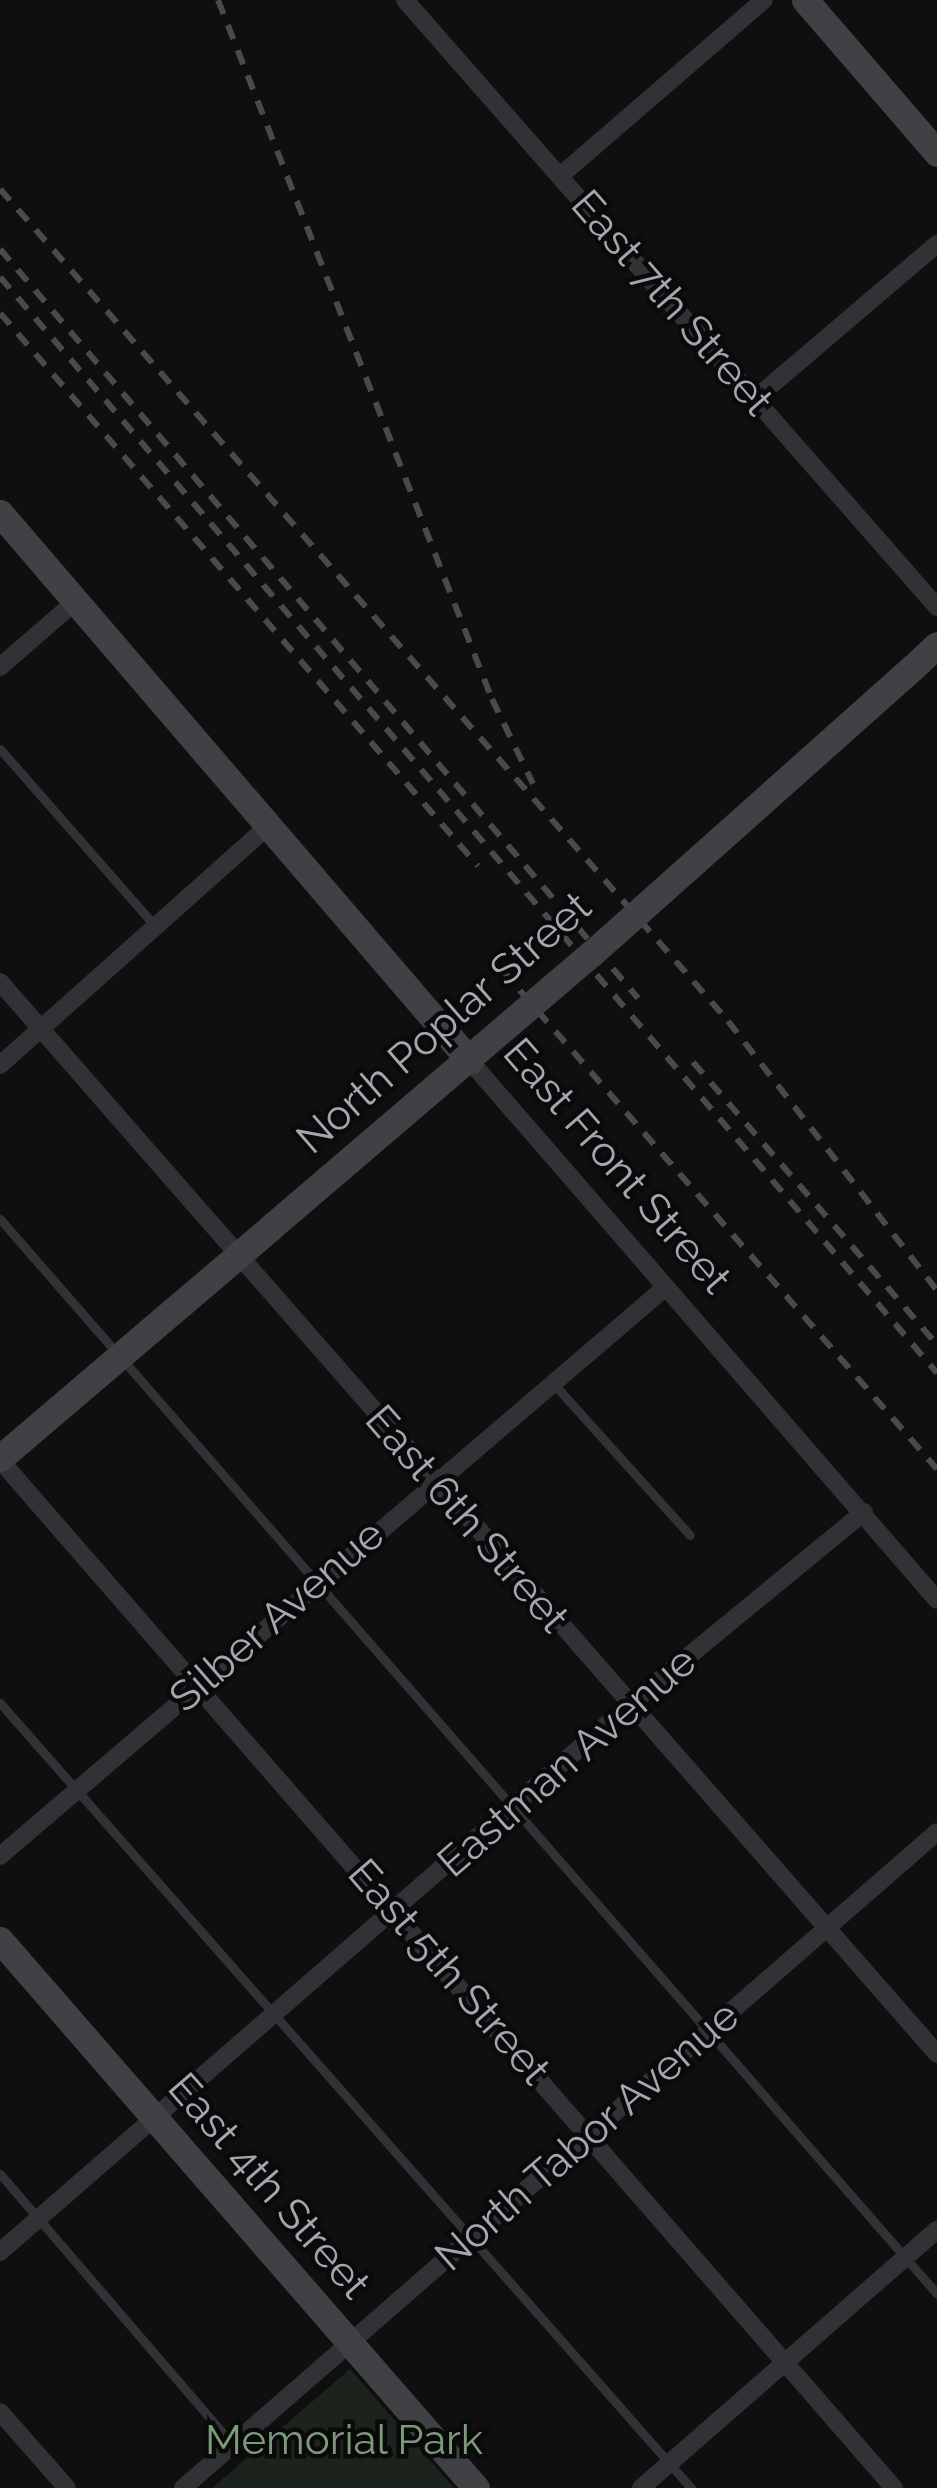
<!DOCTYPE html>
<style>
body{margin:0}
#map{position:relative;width:937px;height:2488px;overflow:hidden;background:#0f0f10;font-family:Raleway,sans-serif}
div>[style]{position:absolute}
.green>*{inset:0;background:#1c231c}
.lane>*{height:9px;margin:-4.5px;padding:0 4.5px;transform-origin:4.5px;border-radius:4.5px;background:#313235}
.street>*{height:18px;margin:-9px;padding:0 9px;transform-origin:9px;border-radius:9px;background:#313235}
.secondary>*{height:27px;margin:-13.5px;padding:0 13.5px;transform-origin:13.5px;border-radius:13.5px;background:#3f4145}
.rail>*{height:6px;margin-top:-3px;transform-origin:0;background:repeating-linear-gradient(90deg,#484a4e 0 15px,transparent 0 27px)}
.secondary-bridge>*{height:27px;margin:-13.5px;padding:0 13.5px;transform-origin:13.5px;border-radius:13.5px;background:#3f4145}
span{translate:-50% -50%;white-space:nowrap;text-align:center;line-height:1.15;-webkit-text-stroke:9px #0a0a0b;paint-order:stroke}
.street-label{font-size:42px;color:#a2a7b0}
.park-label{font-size:42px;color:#7b9a7a}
</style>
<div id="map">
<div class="green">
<i style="clip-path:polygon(350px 2369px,454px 2488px,212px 2488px)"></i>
</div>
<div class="lane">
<i style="left:0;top:749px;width:235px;rotate:48.8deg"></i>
<i style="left:0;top:1219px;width:1426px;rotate:48.92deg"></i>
<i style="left:552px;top:1382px;width:206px;rotate:48deg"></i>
<i style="left:0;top:1703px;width:1046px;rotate:48.64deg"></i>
<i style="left:0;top:2174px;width:356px;rotate:49.3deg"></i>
</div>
<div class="street">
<i style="left:405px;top:0;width:807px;rotate:48.77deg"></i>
<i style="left:560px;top:176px;width:269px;rotate:-40.8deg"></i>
<i style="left:756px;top:398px;width:238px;rotate:-40.4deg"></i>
<i style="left:0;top:667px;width:101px;rotate:-41deg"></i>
<i style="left:0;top:982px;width:1424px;rotate:48.84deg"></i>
<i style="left:470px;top:1061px;width:713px;rotate:49.09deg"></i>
<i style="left:0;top:1065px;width:361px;rotate:-41.7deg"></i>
<i style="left:0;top:1460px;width:1362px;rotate:48.99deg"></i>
<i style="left:0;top:1856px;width:876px;rotate:-40.51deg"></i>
<i style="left:0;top:2252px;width:834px;rotate:-41.01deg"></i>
<i style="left:629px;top:1705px;width:304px;rotate:-39.4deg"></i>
<i style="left:0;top:2412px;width:101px;rotate:48.6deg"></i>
<i style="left:183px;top:2488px;width:999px;rotate:-41.02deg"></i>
<i style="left:641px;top:2488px;width:393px;rotate:-41.1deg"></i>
</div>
<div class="secondary">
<i style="left:805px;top:0;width:202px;rotate:49.2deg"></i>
<i style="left:0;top:513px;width:722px;rotate:49.38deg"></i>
<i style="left:911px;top:669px;width:35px;rotate:-43deg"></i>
<i style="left:0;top:1458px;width:356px;rotate:-40.4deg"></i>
<i style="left:0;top:1940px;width:726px;rotate:49.02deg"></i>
</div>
<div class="rail">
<i style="left:218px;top:0;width:751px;rotate:68.6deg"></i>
<i style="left:492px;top:699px;width:94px;rotate:64.2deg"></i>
<i style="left:0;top:189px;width:1106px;rotate:48.81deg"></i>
<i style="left:728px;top:1021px;width:341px;rotate:52.2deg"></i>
<i style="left:0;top:249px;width:984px;rotate:49.58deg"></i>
<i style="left:0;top:277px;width:1442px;rotate:49.47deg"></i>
<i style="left:0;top:313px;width:731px;rotate:49.16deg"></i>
<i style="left:502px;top:970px;width:662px;rotate:48.92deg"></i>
<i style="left:693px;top:1062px;width:374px;rotate:49.2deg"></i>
</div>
<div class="secondary-bridge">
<i style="left:271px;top:1227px;width:421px;rotate:-40.5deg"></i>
<i style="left:591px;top:954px;width:429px;rotate:-41.7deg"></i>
</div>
<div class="street-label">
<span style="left:672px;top:303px;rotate:49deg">East 7th Street</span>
<span style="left:444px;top:1023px;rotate:-41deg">North Poplar Street</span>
<span style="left:617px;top:1166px;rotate:49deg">East Front Street</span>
<span style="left:467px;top:1519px;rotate:49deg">East 6th Street</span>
<span style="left:277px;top:1616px;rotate:-41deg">Silber Avenue</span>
<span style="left:567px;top:1762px;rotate:-41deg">Eastman Avenue</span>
<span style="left:449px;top:1972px;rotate:49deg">East 5th Street</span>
<span style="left:587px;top:2136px;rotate:-41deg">North Tabor Avenue</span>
<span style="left:269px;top:2186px;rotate:49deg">East 4th Street</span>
</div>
<div class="park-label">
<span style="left:344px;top:2440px">Memorial Park</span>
</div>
</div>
